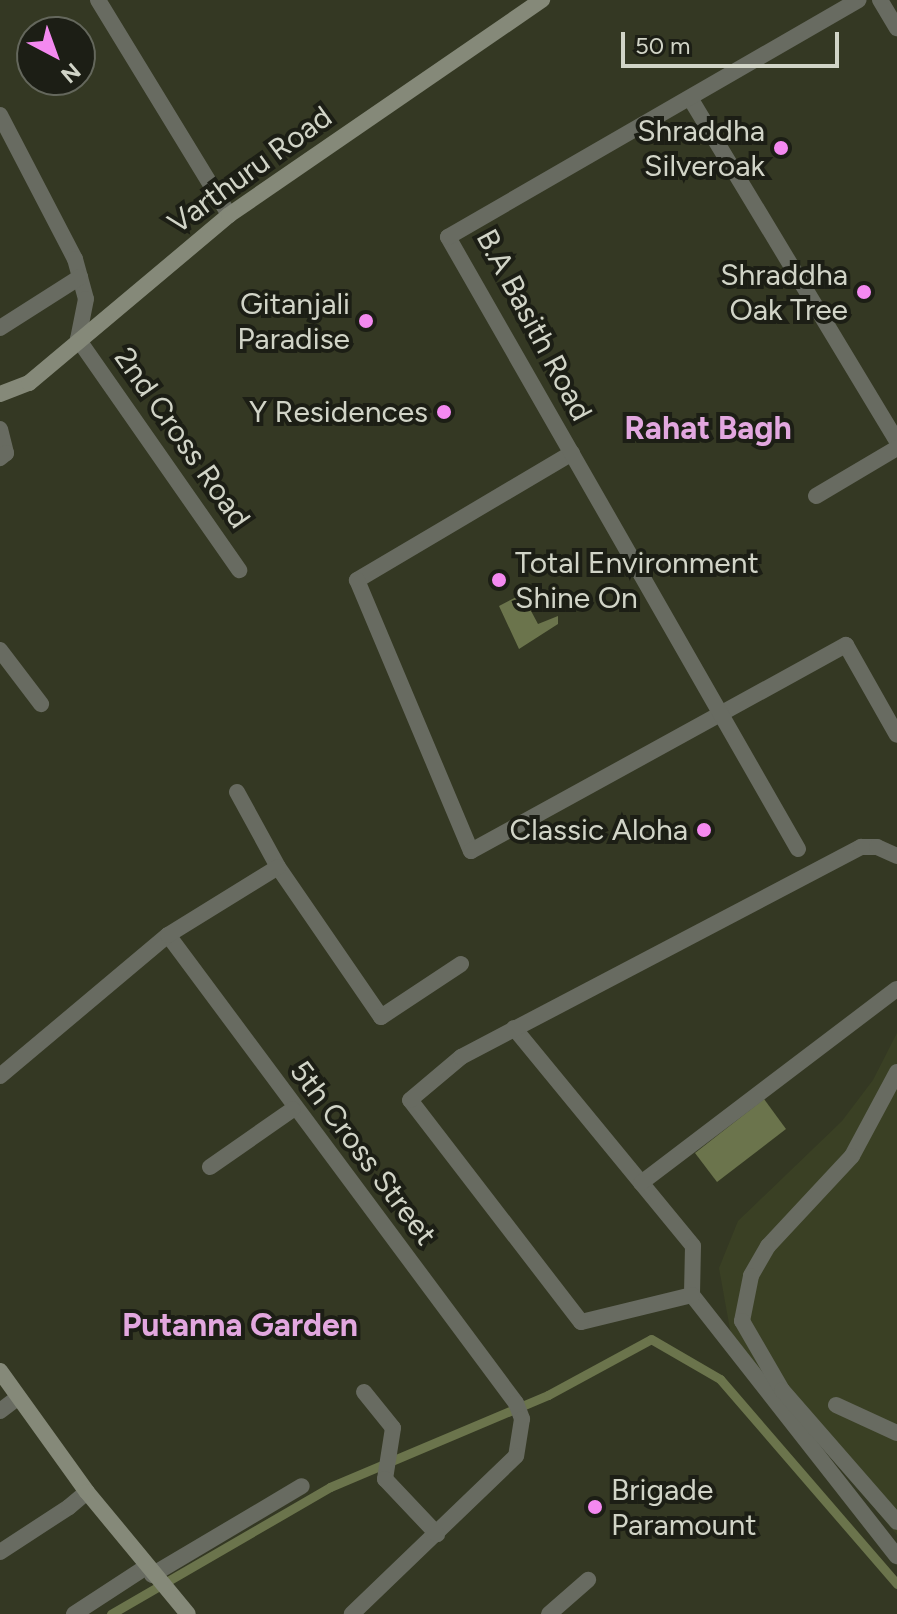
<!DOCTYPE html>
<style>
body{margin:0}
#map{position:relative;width:897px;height:1614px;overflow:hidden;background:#343823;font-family:Figtree,sans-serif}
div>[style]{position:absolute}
.built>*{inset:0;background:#3a4024}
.water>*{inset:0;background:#6b744c}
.stream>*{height:9px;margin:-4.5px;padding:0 4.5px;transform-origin:4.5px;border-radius:4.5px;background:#6b744c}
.lane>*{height:16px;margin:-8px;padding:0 8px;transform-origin:8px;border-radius:8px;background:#686b61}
.street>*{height:16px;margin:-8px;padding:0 8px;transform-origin:8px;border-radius:8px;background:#686b61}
.secondary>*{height:16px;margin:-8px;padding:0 8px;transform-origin:8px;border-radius:8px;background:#858979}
.dots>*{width:22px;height:22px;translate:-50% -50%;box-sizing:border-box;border:4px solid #1c1e15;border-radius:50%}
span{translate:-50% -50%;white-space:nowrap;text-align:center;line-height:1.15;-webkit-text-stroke:8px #1c1e15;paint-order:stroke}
.poi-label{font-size:30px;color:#d1d4c7}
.right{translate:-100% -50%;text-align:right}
.left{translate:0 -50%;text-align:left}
.street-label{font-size:30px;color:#d1d4c7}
.neighbourhood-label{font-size:32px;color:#e2a7df;font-weight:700}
.north{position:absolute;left:16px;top:16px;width:80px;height:80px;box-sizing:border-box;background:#1c1e15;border:2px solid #64675c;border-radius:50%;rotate:139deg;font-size:22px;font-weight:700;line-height:32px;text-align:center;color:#d1d4c7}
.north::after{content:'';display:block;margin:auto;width:28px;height:36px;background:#f489f0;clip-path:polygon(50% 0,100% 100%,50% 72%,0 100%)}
.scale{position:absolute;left:621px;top:32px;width:218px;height:36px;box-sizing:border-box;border:4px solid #d1d4c7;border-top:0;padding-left:10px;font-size:24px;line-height:28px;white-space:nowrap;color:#d1d4c7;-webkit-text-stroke:6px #1c1e15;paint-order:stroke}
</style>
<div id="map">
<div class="built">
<i style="clip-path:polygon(897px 1033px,897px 1535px,731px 1335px,719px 1268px,738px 1221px,842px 1121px,873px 1080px)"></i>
</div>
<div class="water">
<i style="clip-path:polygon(522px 594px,538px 624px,558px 616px,558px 624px,519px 649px,499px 606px)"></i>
<i style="clip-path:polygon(764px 1099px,786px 1129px,717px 1182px,695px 1153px)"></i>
</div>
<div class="stream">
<i style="left:111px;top:1614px;width:253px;rotate:-30.1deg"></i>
<i style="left:330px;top:1487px;width:237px;rotate:-22.9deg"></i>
<i style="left:548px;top:1395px;width:117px;rotate:-28.5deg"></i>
<i style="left:651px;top:1339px;width:80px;rotate:30.1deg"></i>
<i style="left:720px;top:1379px;width:271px;rotate:49.2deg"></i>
</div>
<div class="lane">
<i style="left:514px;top:1028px;width:282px;rotate:50.6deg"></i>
<i style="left:693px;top:1246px;width:49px;rotate:91.2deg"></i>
<i style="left:692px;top:1295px;width:332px;rotate:51.9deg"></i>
<i style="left:897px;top:1072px;width:95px;rotate:118.2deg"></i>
<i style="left:852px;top:1156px;width:123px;rotate:133deg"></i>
<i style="left:768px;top:1246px;width:34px;rotate:120deg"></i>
<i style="left:751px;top:1276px;width:46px;rotate:101.3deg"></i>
<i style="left:742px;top:1321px;width:80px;rotate:59.9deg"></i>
<i style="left:782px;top:1390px;width:175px;rotate:48.9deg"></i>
<i style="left:641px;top:1183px;width:321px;rotate:-37.2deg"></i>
<i style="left:692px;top:1295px;width:114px;rotate:166.3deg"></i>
<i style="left:581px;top:1322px;width:280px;rotate:-127.6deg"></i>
<i style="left:410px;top:1100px;width:67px;rotate:-40.1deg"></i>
<i style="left:461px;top:1057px;width:452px;rotate:-27.7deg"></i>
<i style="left:861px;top:847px;width:16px"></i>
<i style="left:877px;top:847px;width:22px;rotate:24deg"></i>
<i style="left:836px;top:1405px;width:67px;rotate:24.7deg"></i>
<i style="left:0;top:1552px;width:82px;rotate:-33.1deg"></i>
<i style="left:152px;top:1575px;width:174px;rotate:-30.7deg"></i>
<i style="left:74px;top:1614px;width:86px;rotate:-33.1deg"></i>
</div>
<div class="street">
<i style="left:98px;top:0;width:252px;rotate:58.6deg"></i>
<i style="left:880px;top:0;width:33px;rotate:59deg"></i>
<i style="left:690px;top:98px;width:401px;rotate:58.9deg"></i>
<i style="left:0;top:115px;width:162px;rotate:62.5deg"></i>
<i style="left:75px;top:259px;width:41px;rotate:74.6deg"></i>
<i style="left:86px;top:299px;width:41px;rotate:101.3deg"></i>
<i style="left:78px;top:339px;width:282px;rotate:55.1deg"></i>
<i style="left:0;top:328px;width:95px;rotate:-32.5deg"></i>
<i style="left:0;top:429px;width:25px;rotate:76deg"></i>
<i style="left:6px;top:453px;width:8px;rotate:140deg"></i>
<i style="left:572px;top:453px;width:250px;rotate:149.4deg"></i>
<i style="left:357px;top:580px;width:294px;rotate:67.2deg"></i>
<i style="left:471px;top:851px;width:428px;rotate:-28.8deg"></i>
<i style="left:846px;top:645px;width:103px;rotate:60.5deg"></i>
<i style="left:816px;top:496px;width:94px;rotate:-30.7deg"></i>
<i style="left:0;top:650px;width:68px;rotate:52.8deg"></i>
<i style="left:237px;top:792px;width:85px;rotate:61.3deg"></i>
<i style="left:278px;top:867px;width:182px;rotate:55.5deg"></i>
<i style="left:381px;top:1017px;width:96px;rotate:-33.5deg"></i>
<i style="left:798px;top:849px;width:705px;rotate:-119.77deg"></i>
<i style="left:448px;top:237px;width:474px;rotate:-30deg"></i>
<i style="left:168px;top:935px;width:583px;rotate:53.37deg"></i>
<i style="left:516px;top:1403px;width:17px;rotate:69deg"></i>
<i style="left:522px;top:1419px;width:37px;rotate:99deg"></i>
<i style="left:516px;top:1456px;width:228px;rotate:136.1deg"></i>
<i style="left:0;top:1076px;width:219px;rotate:-40deg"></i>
<i style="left:168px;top:935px;width:129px;rotate:-31.7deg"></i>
<i style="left:210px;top:1167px;width:101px;rotate:-34.9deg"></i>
<i style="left:364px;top:1392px;width:46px;rotate:51.1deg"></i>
<i style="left:393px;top:1428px;width:52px;rotate:98.9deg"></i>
<i style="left:385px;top:1479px;width:76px;rotate:46.6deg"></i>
<i style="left:0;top:1411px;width:21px;rotate:-37deg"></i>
<i style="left:69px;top:1507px;width:23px;rotate:-40deg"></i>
<i style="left:549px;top:1614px;width:52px;rotate:-41.1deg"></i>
</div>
<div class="secondary">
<i style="left:0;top:394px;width:31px;rotate:-21deg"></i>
<i style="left:29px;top:383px;width:261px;rotate:-40deg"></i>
<i style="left:229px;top:215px;width:380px;rotate:-34.5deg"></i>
<i style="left:0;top:1371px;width:149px;rotate:54.3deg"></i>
<i style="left:87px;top:1492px;width:158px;rotate:50.4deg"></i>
</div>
<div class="dots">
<i style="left:781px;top:148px;background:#f489f0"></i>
<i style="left:864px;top:292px;background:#f489f0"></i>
<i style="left:366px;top:321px;background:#f489f0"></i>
<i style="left:444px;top:412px;background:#f489f0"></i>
<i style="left:499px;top:580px;background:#f489f0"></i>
<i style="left:704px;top:830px;background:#f489f0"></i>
<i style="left:595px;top:1507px;background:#f489f0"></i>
</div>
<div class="poi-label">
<span class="right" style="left:765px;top:148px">Shraddha<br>Silveroak</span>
<span class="right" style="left:848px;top:292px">Shraddha<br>Oak Tree</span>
<span class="right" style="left:350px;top:321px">Gitanjali<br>Paradise</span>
<span class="right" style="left:428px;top:412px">Y Residences</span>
<span class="left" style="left:515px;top:580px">Total Environment<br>Shine On</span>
<span class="right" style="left:688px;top:830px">Classic Aloha</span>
<span class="left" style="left:611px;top:1507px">Brigade<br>Paramount</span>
</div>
<div class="street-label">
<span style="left:250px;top:170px;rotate:-36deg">Varthuru Road</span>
<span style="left:534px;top:325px;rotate:62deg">B.A Basith Road</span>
<span style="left:182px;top:438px;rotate:55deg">2nd Cross Road</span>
<span style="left:363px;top:1153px;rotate:53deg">5th Cross Street</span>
</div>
<div class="neighbourhood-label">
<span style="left:708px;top:428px">Rahat Bagh</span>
<span style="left:240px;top:1325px">Putanna Garden</span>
</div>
<div class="north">N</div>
<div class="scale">50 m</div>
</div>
